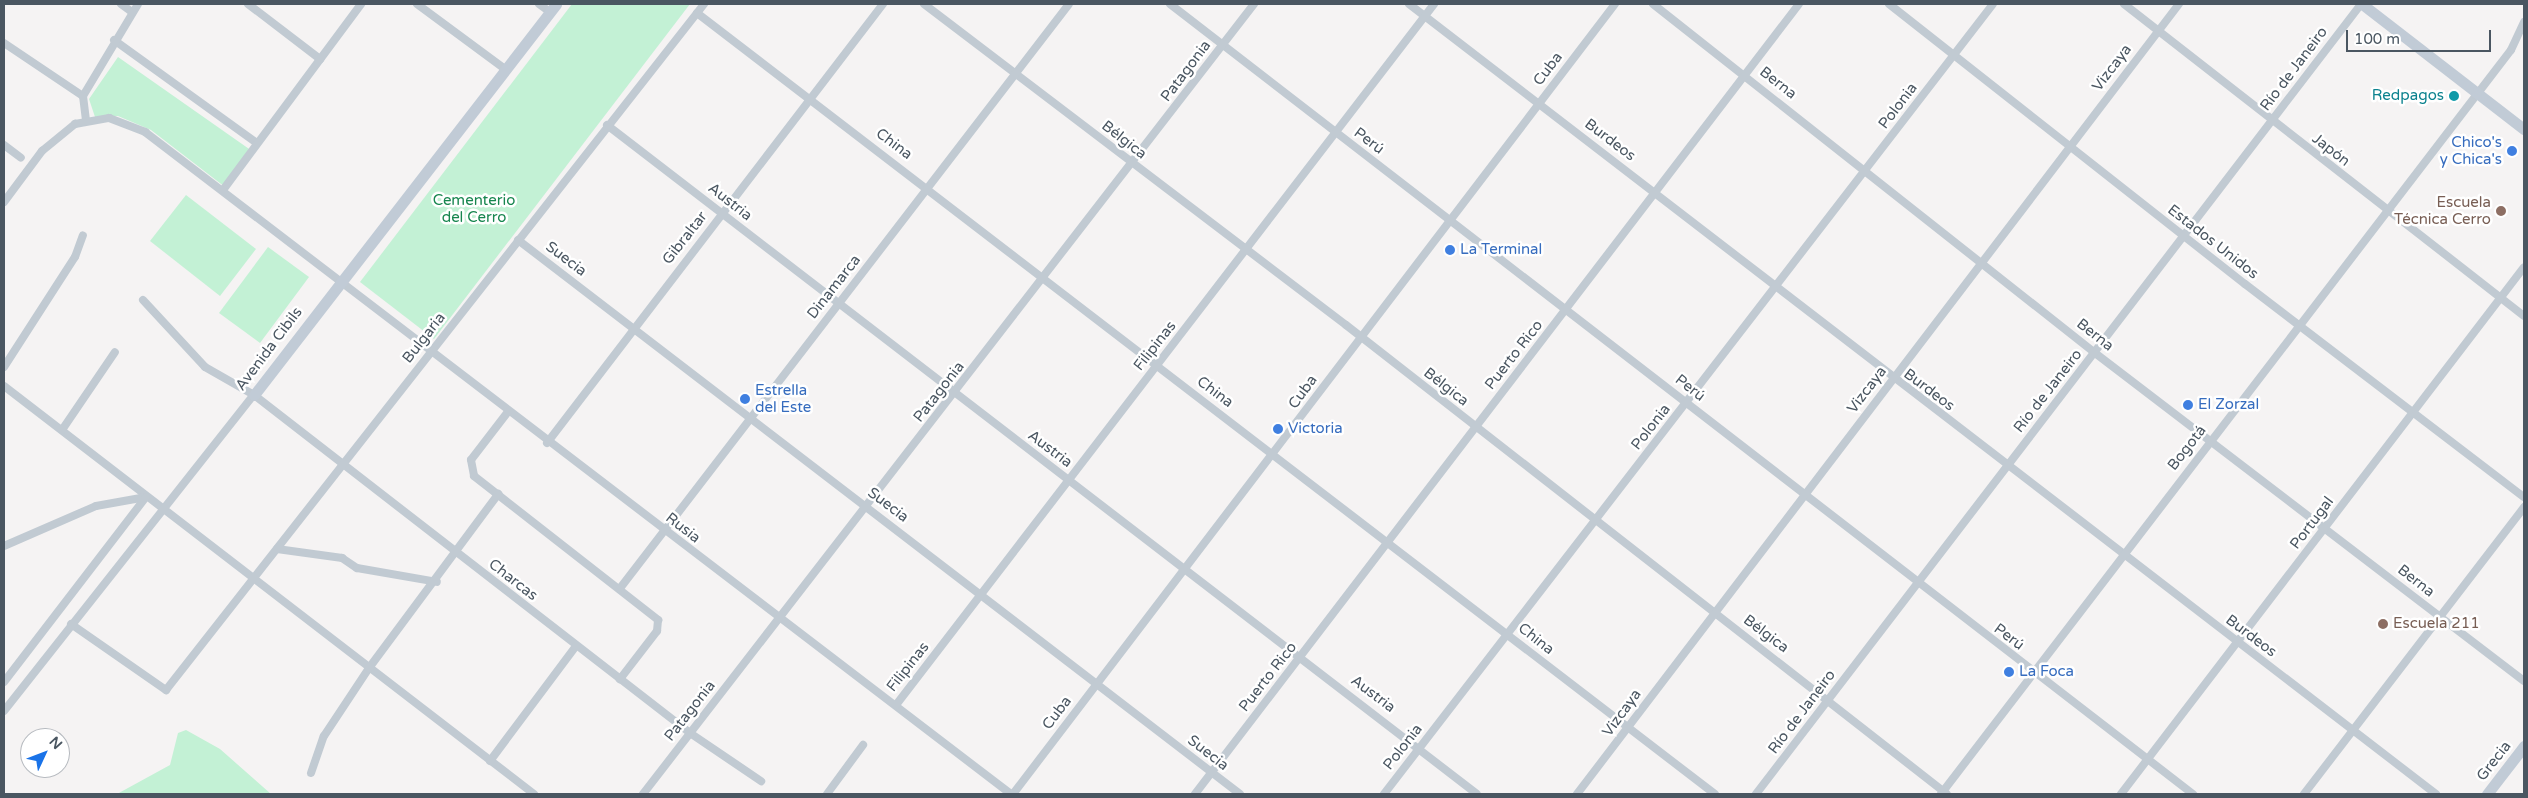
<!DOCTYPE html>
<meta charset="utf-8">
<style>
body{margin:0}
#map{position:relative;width:2528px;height:798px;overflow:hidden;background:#f5f3f3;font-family:"Varela Round",sans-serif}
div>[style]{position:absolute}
.green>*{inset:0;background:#c3f1d5}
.street>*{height:8px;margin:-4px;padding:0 4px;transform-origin:4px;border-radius:4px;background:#c1cad2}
.secondary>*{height:11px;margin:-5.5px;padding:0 5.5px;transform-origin:5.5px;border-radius:5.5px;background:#c1cbd6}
.dots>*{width:14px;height:14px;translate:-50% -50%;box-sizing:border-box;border:2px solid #fff;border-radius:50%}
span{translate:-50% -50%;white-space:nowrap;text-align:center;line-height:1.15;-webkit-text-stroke:5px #fff;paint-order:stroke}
.street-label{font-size:15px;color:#4a5661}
.culture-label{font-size:15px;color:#0d838f}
.right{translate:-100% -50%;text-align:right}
.shop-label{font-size:15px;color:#366cbe}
.left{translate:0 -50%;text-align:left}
.park-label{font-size:15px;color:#17864f}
.education-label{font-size:15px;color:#785e54}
.frame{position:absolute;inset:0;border:5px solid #4a5661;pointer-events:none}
.north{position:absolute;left:20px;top:728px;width:50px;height:50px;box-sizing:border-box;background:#fff;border:1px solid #b7bbc0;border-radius:50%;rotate:47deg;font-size:14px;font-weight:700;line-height:20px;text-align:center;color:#4a5661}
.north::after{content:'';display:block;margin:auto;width:18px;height:22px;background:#1a73e8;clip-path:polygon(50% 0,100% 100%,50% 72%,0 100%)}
.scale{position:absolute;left:2346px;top:30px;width:145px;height:22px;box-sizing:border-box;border:2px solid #4a5661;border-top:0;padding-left:6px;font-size:15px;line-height:18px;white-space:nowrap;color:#4a5661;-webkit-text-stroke:4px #fff;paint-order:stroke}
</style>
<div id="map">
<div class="green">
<i style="clip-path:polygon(572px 4px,690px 4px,434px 339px,360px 282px)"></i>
<i style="clip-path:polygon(118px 57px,252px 151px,225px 187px,151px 130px,118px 116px,95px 117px,89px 99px)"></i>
<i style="clip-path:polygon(186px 195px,256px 249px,220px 296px,150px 241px)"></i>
<i style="clip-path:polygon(268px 247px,309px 277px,260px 343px,219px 313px)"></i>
<i style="clip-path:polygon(186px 730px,220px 749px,271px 794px,117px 794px,170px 765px,178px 733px)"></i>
</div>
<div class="street">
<i style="left:121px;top:4px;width:14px;rotate:36deg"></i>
<i style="left:248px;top:4px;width:91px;rotate:37.4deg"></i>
<i style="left:417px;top:4px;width:109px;rotate:36.5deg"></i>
<i style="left:539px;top:4px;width:14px;rotate:36deg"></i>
<i style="left:924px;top:4px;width:530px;rotate:37.26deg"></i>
<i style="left:1346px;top:325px;width:762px;rotate:37.97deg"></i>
<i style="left:1170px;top:4px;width:1293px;rotate:37.68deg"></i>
<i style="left:1409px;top:4px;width:1296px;rotate:37.57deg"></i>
<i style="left:1653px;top:4px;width:563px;rotate:38.29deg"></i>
<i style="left:2095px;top:353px;width:540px;rotate:37.4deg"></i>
<i style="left:1889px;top:4px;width:453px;rotate:38.2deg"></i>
<i style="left:2245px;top:284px;width:351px;rotate:37.4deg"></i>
<i style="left:2124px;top:4px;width:507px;rotate:37.95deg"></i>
<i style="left:697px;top:13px;width:1283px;rotate:37.5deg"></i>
<i style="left:114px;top:40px;width:176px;rotate:35.8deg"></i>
<i style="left:4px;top:43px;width:95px;rotate:33.9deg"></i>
<i style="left:83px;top:96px;width:107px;rotate:-59.1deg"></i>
<i style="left:83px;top:96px;width:24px;rotate:83deg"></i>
<i style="left:607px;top:125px;width:1097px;rotate:37.56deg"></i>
<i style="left:4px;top:145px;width:21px;rotate:37deg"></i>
<i style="left:223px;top:190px;width:232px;rotate:-53.4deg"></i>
<i style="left:4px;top:202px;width:64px;rotate:-53.3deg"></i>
<i style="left:42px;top:151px;width:43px;rotate:-39.3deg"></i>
<i style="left:75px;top:124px;width:35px;rotate:-10deg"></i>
<i style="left:109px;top:118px;width:39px;rotate:21deg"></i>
<i style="left:145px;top:132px;width:1090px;rotate:37.4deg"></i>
<i style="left:518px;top:240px;width:910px;rotate:37.5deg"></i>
<i style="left:143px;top:300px;width:91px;rotate:47.2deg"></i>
<i style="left:205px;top:367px;width:56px;rotate:29.7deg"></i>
<i style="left:254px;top:395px;width:552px;rotate:37.78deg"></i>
<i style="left:690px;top:733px;width:86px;rotate:34.1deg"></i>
<i style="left:4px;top:367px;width:131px;rotate:-57.2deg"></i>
<i style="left:75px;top:257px;width:23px;rotate:-70deg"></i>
<i style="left:4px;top:386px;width:669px;rotate:37.59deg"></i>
<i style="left:507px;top:413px;width:59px;rotate:127.5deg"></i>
<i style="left:471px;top:460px;width:16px;rotate:79deg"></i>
<i style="left:474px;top:476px;width:234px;rotate:38deg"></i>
<i style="left:658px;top:620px;width:11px;rotate:95deg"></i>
<i style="left:657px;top:631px;width:61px;rotate:127.6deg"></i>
<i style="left:62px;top:430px;width:94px;rotate:-55.8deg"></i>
<i style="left:547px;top:443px;width:553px;rotate:-52.57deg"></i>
<i style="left:4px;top:546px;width:100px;rotate:-23.5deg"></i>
<i style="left:96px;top:506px;width:51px;rotate:-10.2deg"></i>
<i style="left:277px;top:549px;width:66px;rotate:7.9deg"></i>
<i style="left:342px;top:558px;width:18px;rotate:34deg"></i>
<i style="left:357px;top:568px;width:81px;rotate:9.9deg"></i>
<i style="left:621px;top:587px;width:735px;rotate:-52.46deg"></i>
<i style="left:71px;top:624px;width:116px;rotate:34.8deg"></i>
<i style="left:166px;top:690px;width:872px;rotate:-51.89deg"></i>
<i style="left:4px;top:682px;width:233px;rotate:-52.5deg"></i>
<i style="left:896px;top:705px;width:884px;rotate:-52.49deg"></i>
<i style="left:4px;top:711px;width:403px;rotate:-51.7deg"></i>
<i style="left:490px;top:761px;width:144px;rotate:-53.2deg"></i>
<i style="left:311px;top:773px;width:39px;rotate:-71deg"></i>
<i style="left:324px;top:736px;width:82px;rotate:-56.5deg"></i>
<i style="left:369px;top:668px;width:217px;rotate:-53.4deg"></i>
<i style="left:643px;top:794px;width:999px;rotate:-52.28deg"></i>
<i style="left:827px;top:794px;width:61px;rotate:-53.7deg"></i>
<i style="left:1013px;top:794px;width:993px;rotate:-52.69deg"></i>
<i style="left:1195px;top:794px;width:994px;rotate:-52.6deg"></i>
<i style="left:1384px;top:794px;width:997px;rotate:-52.37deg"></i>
<i style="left:1577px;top:794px;width:993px;rotate:-52.69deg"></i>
<i style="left:1756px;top:794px;width:995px;rotate:-52.55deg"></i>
<i style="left:1941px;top:794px;width:883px;rotate:-52.55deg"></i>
<i style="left:2478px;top:93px;width:54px;rotate:-52.5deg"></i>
<i style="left:2511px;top:50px;width:31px;rotate:-65deg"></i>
<i style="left:2121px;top:794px;width:663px;rotate:-52.59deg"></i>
<i style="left:2304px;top:794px;width:362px;rotate:-52.5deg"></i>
</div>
<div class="secondary">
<i style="left:2362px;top:4px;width:205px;rotate:37.7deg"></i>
<i style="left:254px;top:395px;width:494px;rotate:-52.3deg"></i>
<i style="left:2487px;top:794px;width:61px;rotate:-52.4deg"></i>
</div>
<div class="dots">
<i style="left:2454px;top:96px;background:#0f9aa8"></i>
<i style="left:2512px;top:151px;background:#3f7fe0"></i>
<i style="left:2501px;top:211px;background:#8d6e63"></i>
<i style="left:1450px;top:250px;background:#3f7fe0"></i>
<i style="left:745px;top:399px;background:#3f7fe0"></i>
<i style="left:2188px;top:405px;background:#3f7fe0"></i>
<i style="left:1278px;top:429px;background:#3f7fe0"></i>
<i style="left:2383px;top:624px;background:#8d6e63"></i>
<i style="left:2009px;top:672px;background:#3f7fe0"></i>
</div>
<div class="street-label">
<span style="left:2112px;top:68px;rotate:-53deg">Vizcaya</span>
<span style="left:1548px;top:69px;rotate:-53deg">Cuba</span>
<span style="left:2294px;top:69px;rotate:-53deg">Río de Janeiro</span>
<span style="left:1186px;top:71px;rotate:-53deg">Patagonia</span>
<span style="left:1778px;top:83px;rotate:38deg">Berna</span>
<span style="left:1898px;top:106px;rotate:-53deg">Polonia</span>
<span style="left:1124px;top:140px;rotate:38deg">Bélgica</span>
<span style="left:1610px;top:140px;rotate:37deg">Burdeos</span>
<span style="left:1369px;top:141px;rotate:37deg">Perú</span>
<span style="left:894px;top:144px;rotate:37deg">China</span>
<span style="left:2331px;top:150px;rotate:38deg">Japón</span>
<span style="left:730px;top:202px;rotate:38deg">Austria</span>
<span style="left:685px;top:238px;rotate:-52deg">Gibraltar</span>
<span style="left:2213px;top:242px;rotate:38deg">Estados Unidos</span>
<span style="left:566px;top:259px;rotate:37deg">Suecia</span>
<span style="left:834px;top:287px;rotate:-52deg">Dinamarca</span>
<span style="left:2095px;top:335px;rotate:38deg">Berna</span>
<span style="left:424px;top:338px;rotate:-52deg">Bulgaria</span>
<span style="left:1155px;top:346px;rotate:-52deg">Filipinas</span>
<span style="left:269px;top:349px;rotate:-53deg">Avenida Cibils</span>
<span style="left:1514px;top:355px;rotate:-52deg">Puerto Rico</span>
<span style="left:1446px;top:387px;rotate:38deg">Bélgica</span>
<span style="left:1690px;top:388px;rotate:38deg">Perú</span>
<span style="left:1867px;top:390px;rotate:-53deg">Vizcaya</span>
<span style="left:1929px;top:390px;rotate:37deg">Burdeos</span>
<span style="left:2048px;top:391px;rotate:-52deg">Río de Janeiro</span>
<span style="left:939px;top:392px;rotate:-52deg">Patagonia</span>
<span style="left:1215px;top:392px;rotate:37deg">China</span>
<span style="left:1303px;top:392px;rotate:-54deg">Cuba</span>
<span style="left:1651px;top:427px;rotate:-52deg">Polonia</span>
<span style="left:2187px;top:448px;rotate:-52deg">Bogotá</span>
<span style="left:1050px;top:449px;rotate:37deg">Austria</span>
<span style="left:888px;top:505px;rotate:37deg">Suecia</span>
<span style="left:2312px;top:523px;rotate:-53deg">Portugal</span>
<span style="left:683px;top:528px;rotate:38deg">Rusia</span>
<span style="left:513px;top:580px;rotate:38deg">Charcas</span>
<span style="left:2416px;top:581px;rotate:38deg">Berna</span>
<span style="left:1766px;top:634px;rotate:37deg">Bélgica</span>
<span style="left:2251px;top:636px;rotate:37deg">Burdeos</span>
<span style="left:2009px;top:637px;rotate:37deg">Perú</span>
<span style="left:1536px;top:639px;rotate:38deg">China</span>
<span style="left:908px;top:667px;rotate:-52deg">Filipinas</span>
<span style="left:1268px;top:677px;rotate:-52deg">Puerto Rico</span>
<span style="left:1373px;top:694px;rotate:37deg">Austria</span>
<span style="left:690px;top:711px;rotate:-52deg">Patagonia</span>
<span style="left:1802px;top:712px;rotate:-53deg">Río de Janeiro</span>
<span style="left:1057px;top:713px;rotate:-53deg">Cuba</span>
<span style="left:1622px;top:713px;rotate:-54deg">Vizcaya</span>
<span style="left:1403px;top:747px;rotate:-52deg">Polonia</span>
<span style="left:1208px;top:753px;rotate:38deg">Suecia</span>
<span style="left:2494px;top:761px;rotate:-52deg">Grecia</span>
</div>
<div class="culture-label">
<span class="right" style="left:2444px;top:96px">Redpagos</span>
</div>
<div class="shop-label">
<span class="right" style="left:2502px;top:151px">Chico's<br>y Chica's</span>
<span class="left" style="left:1460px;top:250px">La Terminal</span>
<span class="left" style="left:755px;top:399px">Estrella<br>del Este</span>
<span class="left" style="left:2198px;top:405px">El Zorzal</span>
<span class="left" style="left:1288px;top:429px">Victoria</span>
<span class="left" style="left:2019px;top:672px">La Foca</span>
</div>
<div class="park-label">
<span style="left:474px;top:209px">Cementerio<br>del Cerro</span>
</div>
<div class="education-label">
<span class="right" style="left:2491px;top:211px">Escuela<br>Técnica Cerro</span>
<span class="left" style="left:2393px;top:624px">Escuela 211</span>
</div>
<div class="frame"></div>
<div class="north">N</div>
<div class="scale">100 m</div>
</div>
